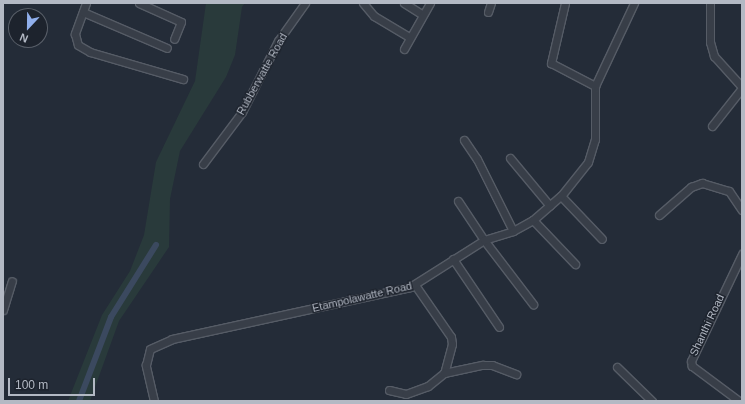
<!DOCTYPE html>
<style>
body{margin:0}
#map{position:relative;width:745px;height:404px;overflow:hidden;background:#242c38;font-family:Arial,sans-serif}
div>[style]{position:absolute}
.green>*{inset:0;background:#293a3b}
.canal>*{height:6px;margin:-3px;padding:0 3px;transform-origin:3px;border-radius:3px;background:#3b495f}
.roads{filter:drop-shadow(1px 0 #565c66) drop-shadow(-1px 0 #565c66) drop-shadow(0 1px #565c66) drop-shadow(0 -1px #565c66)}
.minor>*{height:7px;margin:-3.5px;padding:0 3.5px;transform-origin:3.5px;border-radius:3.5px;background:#383e48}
span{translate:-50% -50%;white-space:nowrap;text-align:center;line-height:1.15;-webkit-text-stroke:3px #1d232d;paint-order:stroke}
.street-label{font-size:11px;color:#b3b9c4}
.frame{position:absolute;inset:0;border:4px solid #b3b9c4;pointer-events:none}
.north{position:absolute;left:8px;top:8px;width:40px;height:40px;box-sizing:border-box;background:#1d232d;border:1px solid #595f69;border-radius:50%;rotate:202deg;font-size:11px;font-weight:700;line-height:16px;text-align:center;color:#b3b9c4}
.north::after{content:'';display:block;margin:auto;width:14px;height:18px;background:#90afec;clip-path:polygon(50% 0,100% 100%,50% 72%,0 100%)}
.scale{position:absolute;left:8px;top:378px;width:87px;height:18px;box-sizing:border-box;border:2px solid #b3b9c4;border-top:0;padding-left:5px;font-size:12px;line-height:14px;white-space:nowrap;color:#b3b9c4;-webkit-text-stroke:3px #1d232d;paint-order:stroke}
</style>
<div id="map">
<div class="green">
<i style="clip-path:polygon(206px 3px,245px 3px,242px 7px,235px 55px,226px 77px,180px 151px,170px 199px,169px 247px,119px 321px,90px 401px,68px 401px,102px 315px,130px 271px,144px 235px,156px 162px,195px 81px)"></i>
</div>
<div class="canal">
<i style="left:79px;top:401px;width:90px;rotate:-69.1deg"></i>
<i style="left:111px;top:317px;width:85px;rotate:-58deg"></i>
</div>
<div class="roads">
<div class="minor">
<i style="left:86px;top:3px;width:33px;rotate:110deg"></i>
<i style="left:75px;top:34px;width:11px;rotate:75deg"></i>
<i style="left:78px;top:45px;width:14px;rotate:30deg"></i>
<i style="left:90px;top:52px;width:97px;rotate:16.2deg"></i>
<i style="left:139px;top:3px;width:46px;rotate:24.3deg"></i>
<i style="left:181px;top:22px;width:18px;rotate:112deg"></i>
<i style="left:363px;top:3px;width:17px;rotate:50deg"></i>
<i style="left:374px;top:16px;width:41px;rotate:31deg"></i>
<i style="left:404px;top:3px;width:22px;rotate:32deg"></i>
<i style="left:565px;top:3px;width:62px;rotate:103.1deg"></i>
<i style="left:551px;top:63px;width:50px;rotate:27.6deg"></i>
<i style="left:710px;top:3px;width:39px;rotate:90deg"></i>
<i style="left:710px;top:42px;width:15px;rotate:74deg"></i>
<i style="left:714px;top:56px;width:42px;rotate:47.9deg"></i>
<i style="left:83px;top:12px;width:91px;rotate:23.2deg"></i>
<i style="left:488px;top:12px;width:9px;rotate:-72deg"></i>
<i style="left:404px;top:49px;width:53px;rotate:-60.5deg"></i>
<i style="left:712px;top:126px;width:48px;rotate:-51.7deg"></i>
<i style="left:464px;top:140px;width:23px;rotate:56deg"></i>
<i style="left:477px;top:159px;width:80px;rotate:63.4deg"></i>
<i style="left:510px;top:158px;width:62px;rotate:50.2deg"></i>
<i style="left:203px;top:164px;width:65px;rotate:-53.1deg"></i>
<i style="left:242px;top:112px;width:80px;rotate:-63.1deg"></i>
<i style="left:278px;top:41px;width:47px;rotate:-54.6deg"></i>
<i style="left:561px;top:196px;width:59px;rotate:46.4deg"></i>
<i style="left:458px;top:201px;width:47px;rotate:56.3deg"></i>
<i style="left:484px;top:240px;width:81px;rotate:52.6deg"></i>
<i style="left:659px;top:215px;width:43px;rotate:-41.2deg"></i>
<i style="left:691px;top:187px;width:12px;rotate:-20deg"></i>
<i style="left:702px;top:183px;width:28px;rotate:17deg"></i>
<i style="left:729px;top:191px;width:23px;rotate:56deg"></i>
<i style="left:533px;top:220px;width:61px;rotate:46.3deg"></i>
<i style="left:453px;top:259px;width:82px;rotate:55.9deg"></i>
<i style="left:415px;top:285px;width:63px;rotate:55.3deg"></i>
<i style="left:451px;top:337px;width:7px;rotate:82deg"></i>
<i style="left:452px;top:344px;width:30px;rotate:105deg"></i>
<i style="left:3px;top:310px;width:30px;rotate:-73deg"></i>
<i style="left:617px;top:367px;width:49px;rotate:44.2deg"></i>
<i style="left:389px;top:390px;width:17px;rotate:13deg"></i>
<i style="left:406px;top:394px;width:23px;rotate:-20deg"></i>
<i style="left:428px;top:386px;width:21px;rotate:-39deg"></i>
<i style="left:444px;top:373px;width:40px;rotate:-12deg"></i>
<i style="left:483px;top:365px;width:9px"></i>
<i style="left:492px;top:365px;width:26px;rotate:21deg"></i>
<i style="left:154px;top:401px;width:37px;rotate:-103deg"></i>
<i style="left:146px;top:365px;width:16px;rotate:-76deg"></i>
<i style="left:150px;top:349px;width:24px;rotate:-24deg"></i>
<i style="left:172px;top:339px;width:244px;rotate:-12.3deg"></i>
<i style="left:410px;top:287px;width:88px;rotate:-32.4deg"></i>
<i style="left:484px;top:240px;width:30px;rotate:-17deg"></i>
<i style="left:513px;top:231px;width:23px;rotate:-29deg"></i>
<i style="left:533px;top:220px;width:37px;rotate:-41deg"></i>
<i style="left:561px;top:196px;width:43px;rotate:-51.5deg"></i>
<i style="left:588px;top:162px;width:24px;rotate:-73deg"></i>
<i style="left:595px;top:139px;width:53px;rotate:-90deg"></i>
<i style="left:595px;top:86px;width:92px;rotate:-64.8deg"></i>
<i style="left:739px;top:401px;width:59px;rotate:-143.3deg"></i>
<i style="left:692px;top:366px;width:5px;rotate:-101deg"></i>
<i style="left:691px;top:361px;width:119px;rotate:-64.5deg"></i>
</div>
</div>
<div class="street-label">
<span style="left:262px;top:74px;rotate:-61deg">Rubberwatte Road</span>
<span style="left:362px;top:297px;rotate:-13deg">Etampolawatte Road</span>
<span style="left:707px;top:325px;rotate:-65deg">Shanthi Road</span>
</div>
<div class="frame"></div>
<div class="north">N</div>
<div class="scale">100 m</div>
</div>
